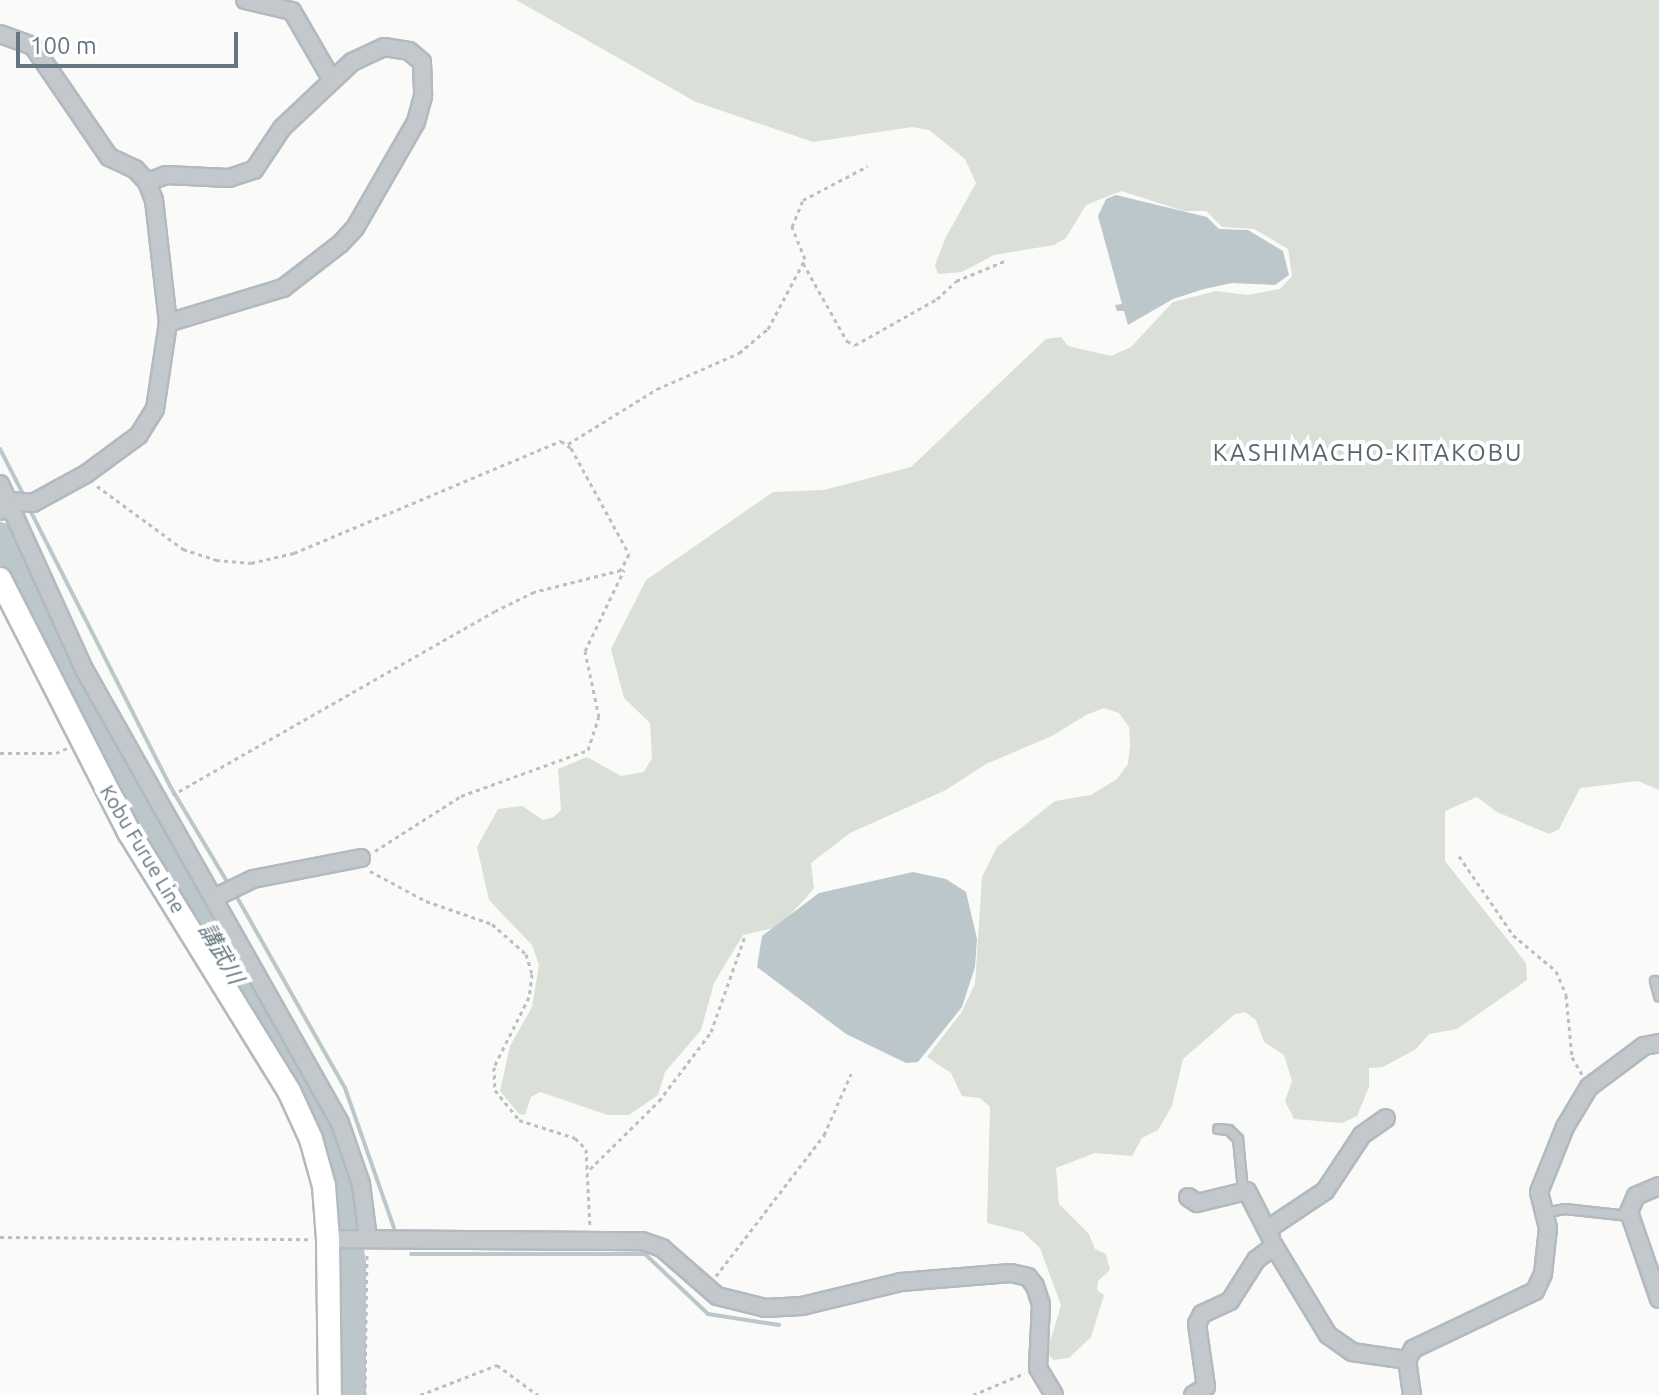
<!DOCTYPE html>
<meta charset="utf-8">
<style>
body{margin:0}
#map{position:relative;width:1659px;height:1395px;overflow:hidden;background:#fafaf8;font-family:Ubuntu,"Noto Sans JP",sans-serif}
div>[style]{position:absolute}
.green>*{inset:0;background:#dadfd7}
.water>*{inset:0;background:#bbc7cb}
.stream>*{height:4px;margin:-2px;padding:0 2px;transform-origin:2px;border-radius:2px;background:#bbc7cb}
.river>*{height:26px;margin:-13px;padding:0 13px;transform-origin:13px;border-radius:13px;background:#bbc7cb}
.path>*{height:3px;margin-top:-1.5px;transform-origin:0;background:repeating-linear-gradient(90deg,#bbbfc2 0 4px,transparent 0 8px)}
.roads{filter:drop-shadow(2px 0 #b3babf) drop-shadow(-2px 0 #b3babf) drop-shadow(0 2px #b3babf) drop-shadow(0 -2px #b3babf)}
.lane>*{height:8px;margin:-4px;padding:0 4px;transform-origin:4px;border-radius:4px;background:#c3c8cc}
.street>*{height:16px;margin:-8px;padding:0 8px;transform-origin:8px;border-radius:8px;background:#c3c8cc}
.secondary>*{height:22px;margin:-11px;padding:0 11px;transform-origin:11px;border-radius:11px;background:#fff}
span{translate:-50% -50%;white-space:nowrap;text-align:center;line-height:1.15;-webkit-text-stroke:8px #fff;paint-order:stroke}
.street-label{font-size:20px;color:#657683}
.water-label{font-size:22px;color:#60757c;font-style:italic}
.quarter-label{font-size:24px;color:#57646e;letter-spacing:2px}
.scale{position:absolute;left:16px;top:32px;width:222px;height:36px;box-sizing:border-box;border:4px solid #657683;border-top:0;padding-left:10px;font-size:24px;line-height:28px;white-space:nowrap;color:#657683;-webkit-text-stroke:6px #fff;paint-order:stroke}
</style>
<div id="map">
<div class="green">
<i style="clip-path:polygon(516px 0,1659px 0,1659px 790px,1638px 781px,1580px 788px,1559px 829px,1549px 834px,1497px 812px,1477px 797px,1445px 811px,1445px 861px,1526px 963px,1527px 980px,1457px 1029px,1429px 1034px,1416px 1049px,1383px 1067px,1369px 1068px,1369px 1087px,1357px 1116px,1342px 1123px,1294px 1119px,1285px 1101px,1292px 1081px,1284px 1055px,1264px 1042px,1256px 1020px,1245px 1012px,1235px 1014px,1183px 1059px,1172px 1106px,1158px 1130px,1142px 1138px,1132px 1156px,1095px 1153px,1056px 1168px,1059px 1204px,1089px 1234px,1095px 1249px,1106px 1254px,1110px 1270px,1098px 1281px,1097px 1290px,1104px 1295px,1091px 1337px,1069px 1358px,1053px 1360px,1047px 1352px,1061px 1305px,1040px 1248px,1023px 1232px,987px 1223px,990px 1107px,980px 1098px,962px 1096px,951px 1073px,927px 1057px,961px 1013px,975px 984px,982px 877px,997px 847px,1055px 801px,1091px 795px,1117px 779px,1128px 764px,1130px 745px,1129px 727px,1119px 713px,1104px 708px,1086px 715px,1052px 736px,986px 764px,946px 790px,850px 833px,811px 863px,814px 888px,807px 897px,778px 927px,743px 935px,714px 983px,701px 1030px,665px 1072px,658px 1095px,629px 1115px,608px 1115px,540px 1092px,531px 1097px,525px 1115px,519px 1114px,500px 1091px,510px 1046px,532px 1007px,539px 965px,532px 945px,489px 900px,477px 847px,498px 809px,522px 806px,543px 820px,554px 817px,561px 810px,558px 769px,587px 757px,621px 776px,644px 772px,652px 758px,650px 723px,624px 698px,611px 649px,646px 580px,773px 492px,824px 490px,911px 467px,1046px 339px,1061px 337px,1068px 346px,1111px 356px,1131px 347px,1173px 302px,1216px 291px,1247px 295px,1280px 289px,1292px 276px,1288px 249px,1254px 229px,1222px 227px,1206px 211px,1184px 211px,1121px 191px,1086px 205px,1066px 238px,1054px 245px,994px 255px,962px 272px,938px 274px,935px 265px,946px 237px,976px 183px,965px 159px,929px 130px,912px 127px,813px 142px,696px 102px)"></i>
</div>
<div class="water">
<i style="clip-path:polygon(1116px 195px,1207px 217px,1219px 229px,1248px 230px,1283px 251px,1289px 275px,1275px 285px,1232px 283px,1204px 289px,1173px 299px,1128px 325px,1124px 311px,1117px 311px,1115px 305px,1122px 304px,1098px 216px,1106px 199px)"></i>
<i style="clip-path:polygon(913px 872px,946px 879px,966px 892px,977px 939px,975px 967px,962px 1007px,918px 1062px,906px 1063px,846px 1034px,757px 967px,762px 936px,819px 893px)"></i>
</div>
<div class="stream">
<i style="left:0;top:449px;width:53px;rotate:62.9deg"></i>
<i style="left:29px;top:508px;width:312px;rotate:63.1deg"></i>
<i style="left:170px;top:786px;width:115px;rotate:59.2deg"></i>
<i style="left:234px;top:892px;width:225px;rotate:60.5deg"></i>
<i style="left:345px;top:1088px;width:148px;rotate:70.7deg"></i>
<i style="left:411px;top:1254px;width:234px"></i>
<i style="left:645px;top:1254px;width:87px;rotate:43.6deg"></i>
<i style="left:708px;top:1314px;width:72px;rotate:8.8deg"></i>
</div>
<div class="river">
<i style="left:0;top:535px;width:264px;rotate:63.4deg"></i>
<i style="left:118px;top:771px;width:439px;rotate:60.1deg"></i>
<i style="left:337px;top:1152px;width:113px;rotate:81.9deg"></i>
<i style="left:353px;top:1264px;width:131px;rotate:90deg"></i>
</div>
<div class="path">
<i style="left:803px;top:263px;width:90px;rotate:60.6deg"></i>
<i style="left:847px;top:341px;width:9px;rotate:27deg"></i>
<i style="left:855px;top:345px;width:94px;rotate:-29.3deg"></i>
<i style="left:937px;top:299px;width:26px;rotate:-43deg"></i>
<i style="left:956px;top:281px;width:55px;rotate:-22.4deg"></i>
<i style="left:568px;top:444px;width:105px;rotate:-31.7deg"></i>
<i style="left:657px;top:389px;width:90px;rotate:-23.7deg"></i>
<i style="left:739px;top:353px;width:38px;rotate:-40deg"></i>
<i style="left:768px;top:329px;width:79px;rotate:-62.1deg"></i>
<i style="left:805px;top:259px;width:35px;rotate:-112deg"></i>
<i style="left:792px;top:227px;width:29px;rotate:-68deg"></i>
<i style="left:803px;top:200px;width:73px;rotate:-27.6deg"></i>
<i style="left:97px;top:486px;width:107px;rotate:36.2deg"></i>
<i style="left:183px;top:549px;width:35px;rotate:18deg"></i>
<i style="left:216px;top:560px;width:35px;rotate:5deg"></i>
<i style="left:251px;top:563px;width:44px;rotate:-13.1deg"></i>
<i style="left:294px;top:553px;width:290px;rotate:-22.8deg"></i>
<i style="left:561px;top:441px;width:12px;rotate:35deg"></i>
<i style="left:571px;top:448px;width:121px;rotate:61.3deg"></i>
<i style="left:629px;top:554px;width:18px;rotate:117deg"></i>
<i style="left:621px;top:570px;width:90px;rotate:165.8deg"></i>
<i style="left:534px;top:592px;width:43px;rotate:154deg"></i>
<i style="left:495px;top:611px;width:371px;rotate:150.3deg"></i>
<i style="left:0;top:753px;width:56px"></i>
<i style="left:56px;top:753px;width:12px;rotate:-24deg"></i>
<i style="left:375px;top:851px;width:102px;rotate:-32.6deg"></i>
<i style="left:461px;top:796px;width:135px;rotate:-19.9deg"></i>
<i style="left:588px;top:750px;width:35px;rotate:-72deg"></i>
<i style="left:599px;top:717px;width:67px;rotate:-102deg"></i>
<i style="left:585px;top:651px;width:90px;rotate:-64.3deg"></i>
<i style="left:1459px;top:856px;width:96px;rotate:55.6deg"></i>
<i style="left:1513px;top:935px;width:56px;rotate:39.9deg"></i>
<i style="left:1556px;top:971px;width:26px;rotate:67deg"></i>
<i style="left:1566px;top:995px;width:62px;rotate:84.5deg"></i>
<i style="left:1572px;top:1057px;width:20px;rotate:60deg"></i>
<i style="left:370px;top:871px;width:64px;rotate:28.2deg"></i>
<i style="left:426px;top:901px;width:70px;rotate:19.2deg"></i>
<i style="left:492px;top:924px;width:45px;rotate:41.4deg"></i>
<i style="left:526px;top:954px;width:21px;rotate:73deg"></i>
<i style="left:532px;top:974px;width:23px;rotate:97deg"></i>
<i style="left:529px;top:997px;width:78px;rotate:116.6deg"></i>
<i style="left:494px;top:1067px;width:23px;rotate:88deg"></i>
<i style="left:495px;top:1090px;width:38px;rotate:51deg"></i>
<i style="left:519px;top:1120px;width:59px;rotate:17.8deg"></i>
<i style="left:575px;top:1138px;width:16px;rotate:45deg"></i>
<i style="left:586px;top:1149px;width:79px;rotate:87.1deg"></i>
<i style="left:590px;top:1169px;width:97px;rotate:-44.6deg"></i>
<i style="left:659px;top:1101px;width:86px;rotate:-53deg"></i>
<i style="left:711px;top:1032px;width:102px;rotate:-70.5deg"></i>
<i style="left:0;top:1237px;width:312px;rotate:0.4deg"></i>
<i style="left:716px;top:1276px;width:178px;rotate:-52.5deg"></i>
<i style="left:824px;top:1135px;width:67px;rotate:-66.1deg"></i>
<i style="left:365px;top:1395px;width:140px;rotate:-89.2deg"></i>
<i style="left:420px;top:1395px;width:83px;rotate:-21.3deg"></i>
<i style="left:497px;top:1365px;width:51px;rotate:36.2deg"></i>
<i style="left:973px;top:1395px;width:56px;rotate:-22.9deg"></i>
</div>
<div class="roads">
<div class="lane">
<i style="left:1655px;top:981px;width:16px;rotate:75deg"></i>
<i style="left:1218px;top:1129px;width:11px;rotate:5deg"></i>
<i style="left:1229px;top:1130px;width:13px;rotate:45deg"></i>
<i style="left:1238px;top:1139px;width:51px;rotate:84.4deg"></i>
<i style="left:1543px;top:1213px;width:22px;rotate:-10deg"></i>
<i style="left:1565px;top:1209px;width:64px;rotate:6.2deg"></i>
</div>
<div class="street">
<i style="left:245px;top:0;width:48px;rotate:13.2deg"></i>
<i style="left:292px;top:11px;width:80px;rotate:59.9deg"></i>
<i style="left:0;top:34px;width:35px;rotate:20deg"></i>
<i style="left:33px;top:46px;width:135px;rotate:55.6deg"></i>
<i style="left:109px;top:157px;width:29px;rotate:25deg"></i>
<i style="left:135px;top:169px;width:18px;rotate:47deg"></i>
<i style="left:147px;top:182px;width:19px;rotate:69deg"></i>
<i style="left:154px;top:200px;width:124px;rotate:83.5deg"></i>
<i style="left:168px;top:323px;width:87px;rotate:98.6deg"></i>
<i style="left:155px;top:409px;width:31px;rotate:122deg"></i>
<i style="left:139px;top:435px;width:66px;rotate:143.7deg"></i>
<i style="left:86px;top:474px;width:60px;rotate:151.3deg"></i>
<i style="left:33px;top:503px;width:25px;rotate:-175deg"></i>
<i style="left:8px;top:501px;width:13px;rotate:129deg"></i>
<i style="left:147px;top:182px;width:20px;rotate:-20deg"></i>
<i style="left:166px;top:175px;width:63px;rotate:2.7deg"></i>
<i style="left:229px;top:178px;width:26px;rotate:-18deg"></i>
<i style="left:254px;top:170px;width:50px;rotate:-56.3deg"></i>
<i style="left:282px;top:128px;width:96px;rotate:-43.3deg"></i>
<i style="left:352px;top:62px;width:35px;rotate:-25deg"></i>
<i style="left:384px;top:47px;width:25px;rotate:9deg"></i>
<i style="left:409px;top:51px;width:17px;rotate:40deg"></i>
<i style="left:422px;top:62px;width:34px;rotate:88deg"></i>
<i style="left:423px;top:96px;width:27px;rotate:105deg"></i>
<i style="left:416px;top:122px;width:122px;rotate:119.9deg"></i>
<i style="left:355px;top:228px;width:22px;rotate:133deg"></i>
<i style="left:340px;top:244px;width:72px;rotate:142.3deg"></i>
<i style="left:283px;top:288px;width:120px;rotate:163.1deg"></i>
<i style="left:0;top:484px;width:205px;rotate:65.6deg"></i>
<i style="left:85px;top:671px;width:519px;rotate:60.57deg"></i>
<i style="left:340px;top:1123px;width:65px;rotate:71deg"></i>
<i style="left:361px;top:1184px;width:55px;rotate:82.7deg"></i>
<i style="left:214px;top:898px;width:43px;rotate:-26deg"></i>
<i style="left:253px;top:879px;width:110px;rotate:-11deg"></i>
<i style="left:1659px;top:1186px;width:25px;rotate:157deg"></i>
<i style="left:1636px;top:1196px;width:17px;rotate:114deg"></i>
<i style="left:1629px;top:1212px;width:92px;rotate:71deg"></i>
<i style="left:1188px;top:1197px;width:11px;rotate:34deg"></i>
<i style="left:1197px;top:1203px;width:51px;rotate:-13.5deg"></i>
<i style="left:1247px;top:1191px;width:53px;rotate:62.9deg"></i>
<i style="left:1268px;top:1229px;width:69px;rotate:-33.7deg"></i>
<i style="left:1325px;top:1191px;width:67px;rotate:-56.5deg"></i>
<i style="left:1362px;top:1135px;width:29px;rotate:-35deg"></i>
<i style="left:328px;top:1239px;width:314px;rotate:0.4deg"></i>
<i style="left:642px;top:1241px;width:21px;rotate:19deg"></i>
<i style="left:662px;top:1248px;width:73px;rotate:41.1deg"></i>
<i style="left:717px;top:1296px;width:49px;rotate:14deg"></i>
<i style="left:765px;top:1308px;width:37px;rotate:-3deg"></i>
<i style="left:802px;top:1306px;width:102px;rotate:-13.6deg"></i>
<i style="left:901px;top:1282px;width:110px;rotate:-4.7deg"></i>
<i style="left:1011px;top:1273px;width:17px;rotate:13deg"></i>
<i style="left:1028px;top:1277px;width:11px;rotate:52deg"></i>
<i style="left:1035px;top:1286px;width:19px;rotate:72deg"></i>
<i style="left:1041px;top:1304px;width:64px;rotate:92.7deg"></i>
<i style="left:1038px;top:1368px;width:31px;rotate:59deg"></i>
<i style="left:1193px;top:1395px;width:15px;rotate:-32deg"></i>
<i style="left:1206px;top:1387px;width:64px;rotate:-98.1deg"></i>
<i style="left:1197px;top:1324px;width:11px;rotate:-63deg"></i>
<i style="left:1202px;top:1314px;width:31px;rotate:-25deg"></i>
<i style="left:1230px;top:1301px;width:49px;rotate:-57.6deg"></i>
<i style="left:1256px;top:1260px;width:23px;rotate:-38deg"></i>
<i style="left:1274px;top:1246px;width:104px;rotate:58.8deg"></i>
<i style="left:1328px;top:1335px;width:29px;rotate:35deg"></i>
<i style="left:1352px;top:1352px;width:56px;rotate:8.3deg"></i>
<i style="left:1412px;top:1395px;width:35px;rotate:-98deg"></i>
<i style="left:1407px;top:1360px;width:13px;rotate:-61deg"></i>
<i style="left:1413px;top:1349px;width:135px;rotate:-25.4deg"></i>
<i style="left:1535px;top:1291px;width:19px;rotate:-65deg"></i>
<i style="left:1543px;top:1274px;width:46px;rotate:-83.8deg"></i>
<i style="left:1548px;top:1228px;width:37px;rotate:-104deg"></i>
<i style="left:1539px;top:1192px;width:70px;rotate:-68.2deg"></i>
<i style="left:1565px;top:1127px;width:47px;rotate:-59deg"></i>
<i style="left:1589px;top:1087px;width:69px;rotate:-36.7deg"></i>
<i style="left:1644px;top:1046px;width:15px;rotate:-11deg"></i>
</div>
<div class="secondary">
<i style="left:0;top:579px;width:284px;rotate:63deg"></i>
<i style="left:129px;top:832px;width:304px;rotate:58.3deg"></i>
<i style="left:289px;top:1091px;width:53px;rotate:65.4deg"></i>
<i style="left:311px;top:1139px;width:49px;rotate:74.5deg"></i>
<i style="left:324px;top:1186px;width:53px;rotate:85.7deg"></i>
<i style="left:328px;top:1239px;width:156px;rotate:89.3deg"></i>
</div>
</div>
<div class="street-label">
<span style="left:143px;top:849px;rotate:59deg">Kobu Furue Line</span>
</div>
<div class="water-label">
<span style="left:222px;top:953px;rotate:60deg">講武川</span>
</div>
<div class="quarter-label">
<span style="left:1368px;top:453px">KASHIMACHO-KITAKOBU</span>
</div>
<div class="scale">100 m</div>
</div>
